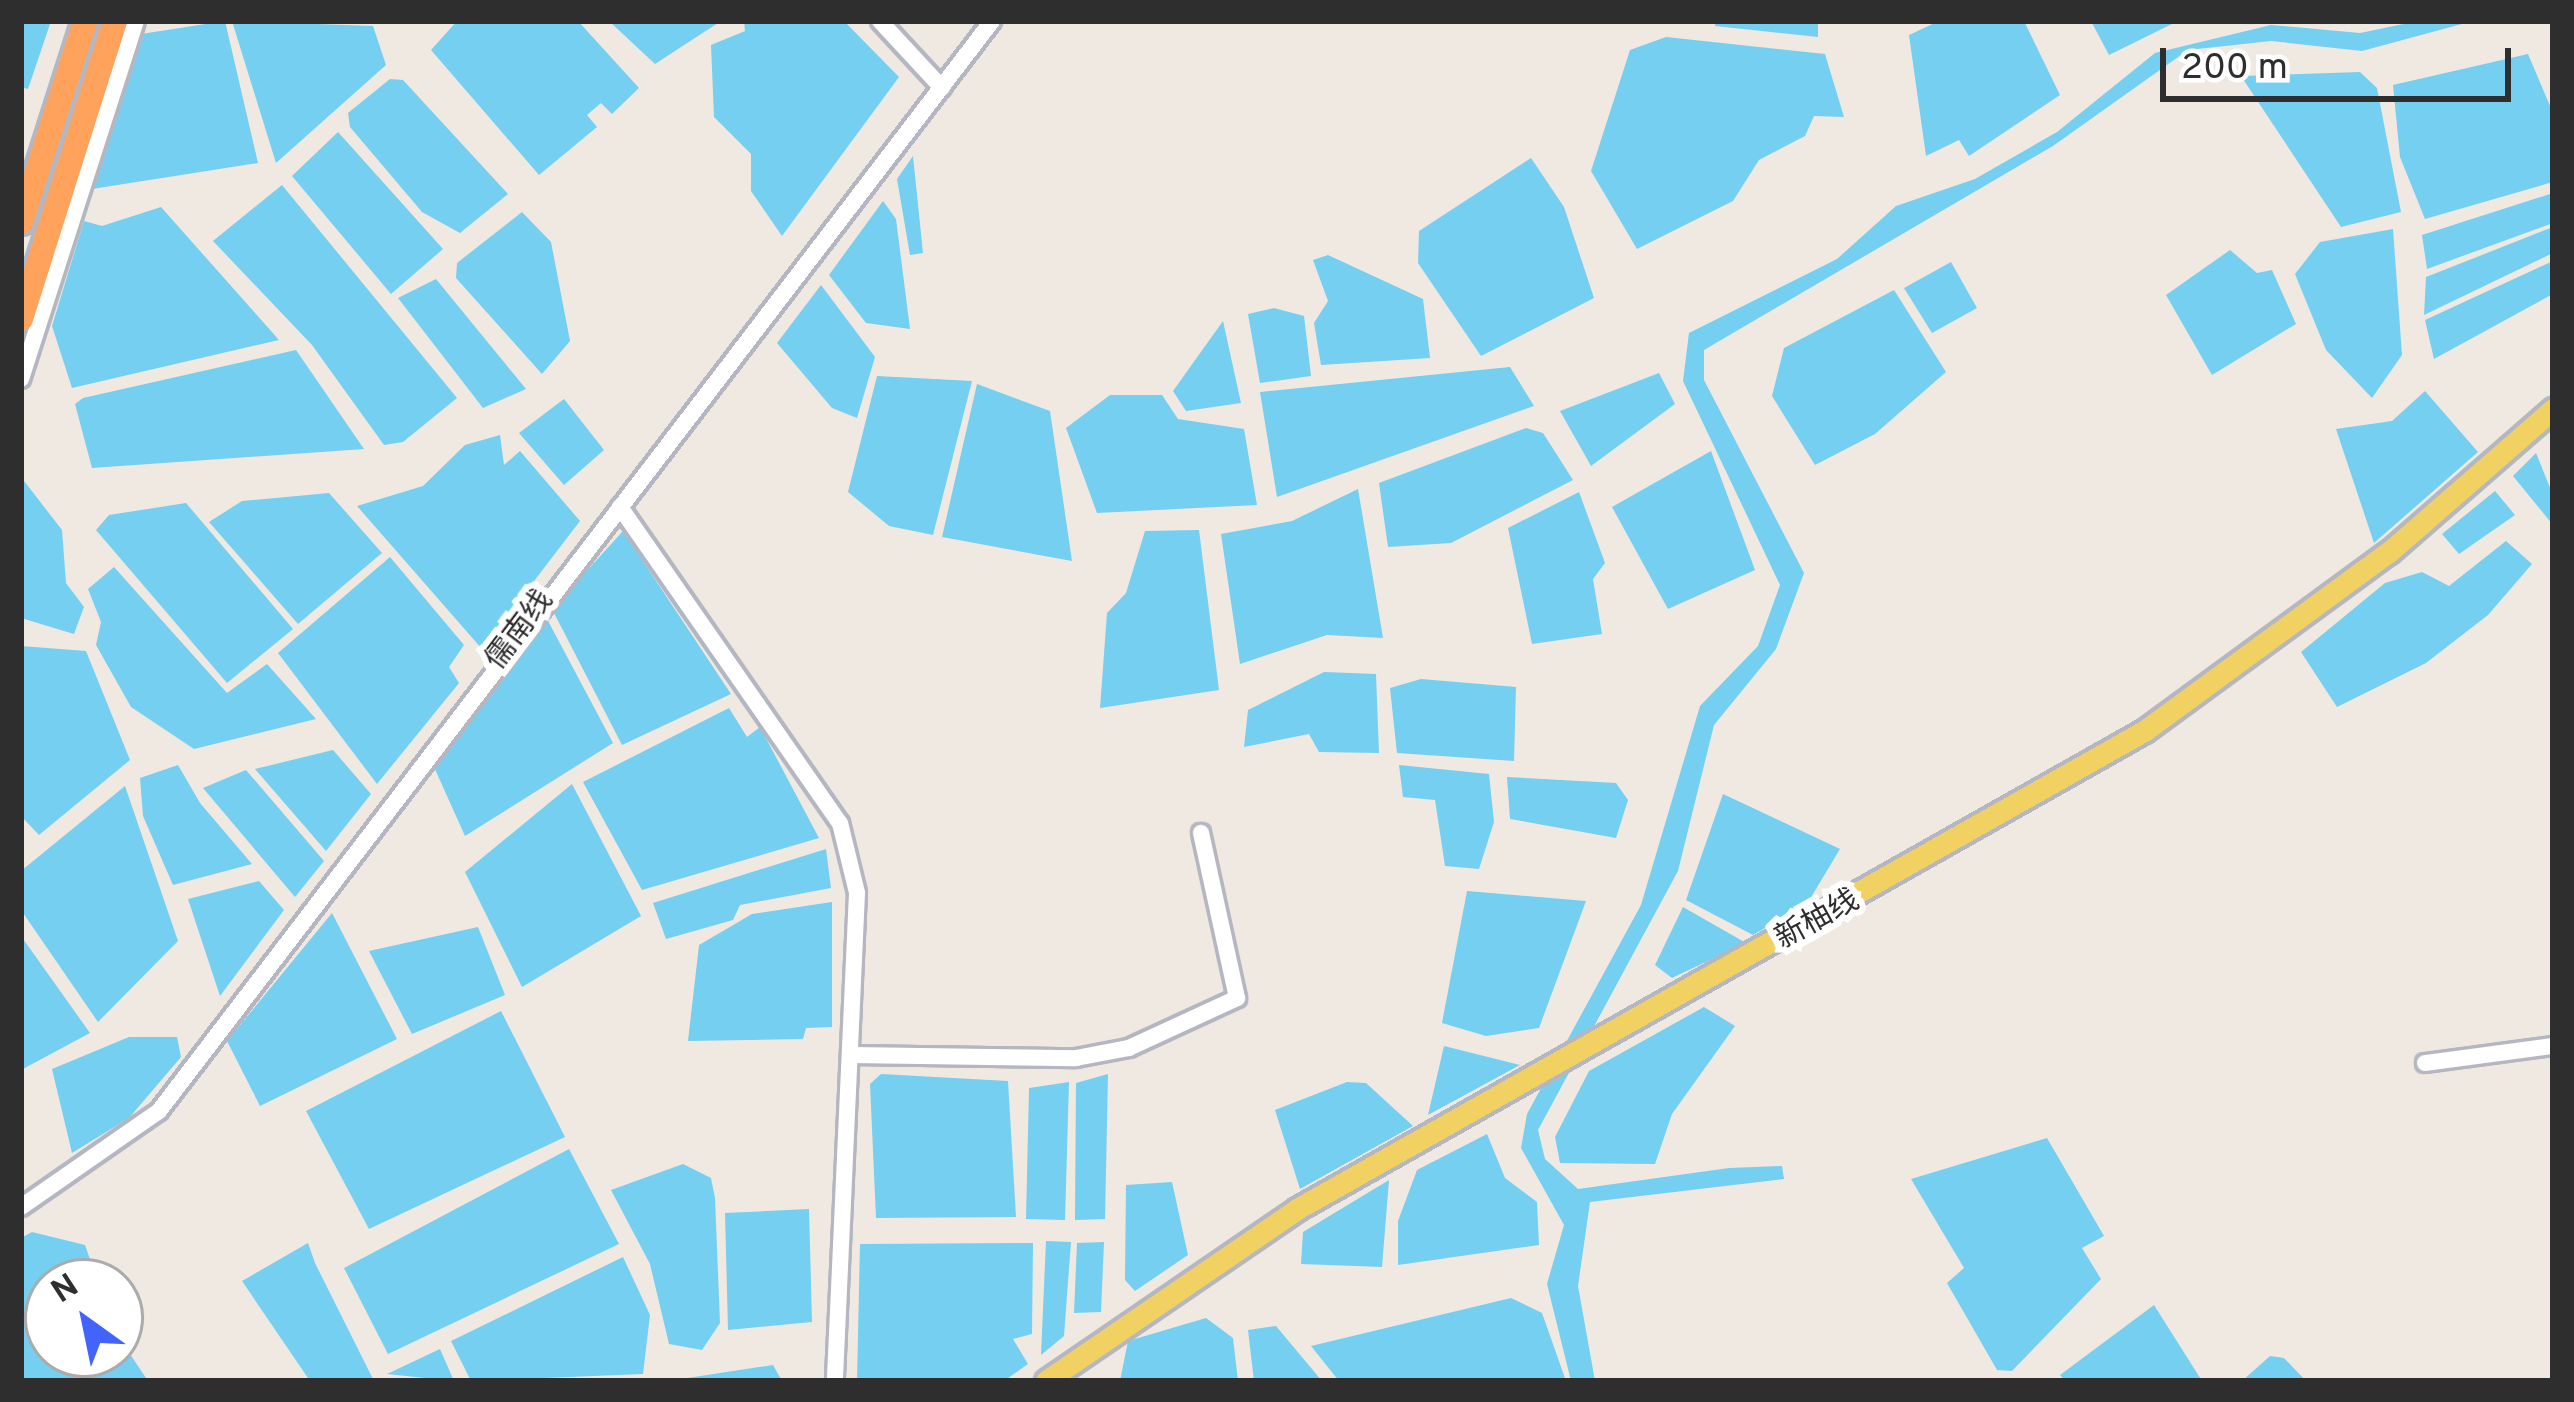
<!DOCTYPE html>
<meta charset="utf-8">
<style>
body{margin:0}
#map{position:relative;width:2574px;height:1402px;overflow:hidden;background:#efe9e1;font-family:Overpass,"Noto Sans SC",sans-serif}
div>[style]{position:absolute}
.water>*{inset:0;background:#75cff0}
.roads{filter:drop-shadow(3px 0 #b4b7c1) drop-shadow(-3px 0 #b4b7c1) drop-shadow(0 3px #b4b7c1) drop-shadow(0 -3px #b4b7c1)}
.minor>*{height:16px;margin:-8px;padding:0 8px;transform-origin:8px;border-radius:8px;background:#fff}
.major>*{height:21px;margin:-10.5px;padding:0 10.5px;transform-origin:10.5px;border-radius:10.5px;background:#f2d163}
.highway>*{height:24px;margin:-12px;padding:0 12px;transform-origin:12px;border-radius:12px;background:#ffa35c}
span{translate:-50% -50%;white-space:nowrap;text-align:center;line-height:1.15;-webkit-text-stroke:12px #fff;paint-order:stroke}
.street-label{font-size:30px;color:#2e2e2e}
.frame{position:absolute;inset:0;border:24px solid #2e2e2e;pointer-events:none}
.north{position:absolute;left:24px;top:1258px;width:120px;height:120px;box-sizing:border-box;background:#fff;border:3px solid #ababab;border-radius:50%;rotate:327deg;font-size:33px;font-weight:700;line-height:48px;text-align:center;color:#2e2e2e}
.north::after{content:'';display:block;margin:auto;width:42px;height:54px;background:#4264fb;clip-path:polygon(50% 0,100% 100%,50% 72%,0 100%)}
.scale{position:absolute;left:2160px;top:48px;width:351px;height:54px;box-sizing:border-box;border:6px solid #2e2e2e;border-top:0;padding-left:15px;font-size:36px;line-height:42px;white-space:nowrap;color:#2e2e2e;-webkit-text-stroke:9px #fff;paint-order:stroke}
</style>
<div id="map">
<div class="water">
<i style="clip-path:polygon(21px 21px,51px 21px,28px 89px,21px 87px)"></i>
<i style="clip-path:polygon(225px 21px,258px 163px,92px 189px,141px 34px)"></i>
<i style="clip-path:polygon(232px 21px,373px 26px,386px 65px,276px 163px)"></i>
<i style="clip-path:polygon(457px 21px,578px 21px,639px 88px,612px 114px,601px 103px,587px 115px,597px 127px,539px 175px,431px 50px)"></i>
<i style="clip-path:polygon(609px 21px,721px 21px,655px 64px)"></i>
<i style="clip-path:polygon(744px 21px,844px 21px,899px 77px,782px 236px,751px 191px,751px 154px,714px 117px,711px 45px,745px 31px)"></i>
<i style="clip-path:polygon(1716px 21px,1818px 21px,1818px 37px,1715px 26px)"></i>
<i style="clip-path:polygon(1939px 21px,2024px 21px,2060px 95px,1969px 156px,1959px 140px,1926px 156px,1909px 35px)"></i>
<i style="clip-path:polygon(2091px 21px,2178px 21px,2109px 55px)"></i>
<i style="clip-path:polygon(2418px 21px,2473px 21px,2362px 51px,2271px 41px,2188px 50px,2053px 146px,1704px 350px,1704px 380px,1804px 573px,1776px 649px,1714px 725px,1678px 871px,1538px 1130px,1545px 1159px,1578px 1189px,1729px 1168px,1782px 1166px,1784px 1179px,1590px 1202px,1578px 1286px,1595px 1381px,1571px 1381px,1547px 1284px,1564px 1225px,1521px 1148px,1527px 1114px,1641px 905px,1700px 706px,1758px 646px,1780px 585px,1683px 381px,1689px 333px,1837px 259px,1896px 206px,1975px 179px,2057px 132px,2155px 53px,2271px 25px,2360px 33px)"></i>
<i style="clip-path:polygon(1666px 37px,1825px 54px,1844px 117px,1814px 116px,1805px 136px,1759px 160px,1733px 201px,1637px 249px,1591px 171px,1630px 50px)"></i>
<i style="clip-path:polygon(2528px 54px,2553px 113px,2553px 182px,2425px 219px,2400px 157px,2393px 85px)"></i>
<i style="clip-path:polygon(2360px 72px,2377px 88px,2401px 212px,2341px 227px,2241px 76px)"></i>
<i style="clip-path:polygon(390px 79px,403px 80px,508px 194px,460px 233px,422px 212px,350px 127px,348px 113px)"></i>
<i style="clip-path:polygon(338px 132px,443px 249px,391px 294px,292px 176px)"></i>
<i style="clip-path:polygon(913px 156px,923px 253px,910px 255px,897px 179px)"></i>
<i style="clip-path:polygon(1531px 158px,1564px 207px,1594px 298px,1481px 356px,1418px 263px,1419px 231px)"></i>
<i style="clip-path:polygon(282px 185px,457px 398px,403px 442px,384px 445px,312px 345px,213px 241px)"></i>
<i style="clip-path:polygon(2553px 193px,2553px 223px,2427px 269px,2422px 235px)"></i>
<i style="clip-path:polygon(883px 201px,896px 219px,910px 329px,866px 323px,829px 275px)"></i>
<i style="clip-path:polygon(161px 207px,279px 340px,72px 388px,52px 326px,84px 221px,102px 226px)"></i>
<i style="clip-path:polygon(522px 212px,551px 242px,570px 341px,542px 374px,456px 278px,457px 263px)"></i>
<i style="clip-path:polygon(2553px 227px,2553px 253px,2424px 315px,2426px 277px)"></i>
<i style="clip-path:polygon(2393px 229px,2402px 355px,2372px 398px,2326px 350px,2295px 274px,2320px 242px)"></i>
<i style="clip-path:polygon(2230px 250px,2257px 273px,2272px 270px,2296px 324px,2212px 375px,2166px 295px)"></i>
<i style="clip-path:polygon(1328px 255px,1423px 299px,1430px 358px,1321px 365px,1314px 323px,1328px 301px,1313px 260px)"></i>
<i style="clip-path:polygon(2553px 261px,2553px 294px,2434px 359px,2425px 320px)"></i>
<i style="clip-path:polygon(1951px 262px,1977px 308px,1932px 333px,1904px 288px)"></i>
<i style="clip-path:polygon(436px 279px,526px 389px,483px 408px,398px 298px)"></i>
<i style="clip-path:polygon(821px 285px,875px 357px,857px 418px,832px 408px,777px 343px)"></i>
<i style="clip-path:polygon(1894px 290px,1946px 372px,1875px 434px,1815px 465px,1772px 396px,1784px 348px)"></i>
<i style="clip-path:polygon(1274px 308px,1304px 316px,1311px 376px,1260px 383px,1248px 314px)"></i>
<i style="clip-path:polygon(1223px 321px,1241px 403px,1186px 411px,1173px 391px)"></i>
<i style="clip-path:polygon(296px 350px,364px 449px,92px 468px,75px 404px,83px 398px)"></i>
<i style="clip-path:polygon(1510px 367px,1534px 406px,1277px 497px,1260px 392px)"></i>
<i style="clip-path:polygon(1659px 373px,1675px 404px,1591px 466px,1560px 411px)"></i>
<i style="clip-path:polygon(877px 376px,972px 381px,933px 535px,889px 526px,848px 492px)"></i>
<i style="clip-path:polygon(977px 384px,1050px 411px,1072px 561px,942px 537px)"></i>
<i style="clip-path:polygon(2425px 391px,2478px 452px,2374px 543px,2336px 429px,2392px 421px)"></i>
<i style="clip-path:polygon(1110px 395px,1162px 395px,1178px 419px,1244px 429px,1257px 505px,1097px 513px,1066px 428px)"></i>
<i style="clip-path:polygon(564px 399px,604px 450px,564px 485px,519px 433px)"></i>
<i style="clip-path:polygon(1526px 428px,1543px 433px,1573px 480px,1451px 543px,1388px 547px,1379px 483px)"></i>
<i style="clip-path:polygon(500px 435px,504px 465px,520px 451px,580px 521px,482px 649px,357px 506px,423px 486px,465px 445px)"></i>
<i style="clip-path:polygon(1711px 451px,1755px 570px,1668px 609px,1612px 507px)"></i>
<i style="clip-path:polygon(2536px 453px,2553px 495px,2553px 525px,2513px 476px)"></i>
<i style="clip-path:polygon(21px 477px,62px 530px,66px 583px,84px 607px,74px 634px,21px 618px)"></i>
<i style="clip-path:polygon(1358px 489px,1383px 638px,1327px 635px,1240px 664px,1221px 534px,1292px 521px)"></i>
<i style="clip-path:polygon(2495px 491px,2515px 515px,2459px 554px,2442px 534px)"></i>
<i style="clip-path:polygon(1579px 492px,1605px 563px,1593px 579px,1602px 634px,1532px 644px,1508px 528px)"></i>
<i style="clip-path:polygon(329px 493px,382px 553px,298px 624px,209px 522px,242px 501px)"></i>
<i style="clip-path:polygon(186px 503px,293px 629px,227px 683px,96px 530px,109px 515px)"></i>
<i style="clip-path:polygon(1199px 530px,1219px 690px,1100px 708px,1107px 613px,1126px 593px,1145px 531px)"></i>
<i style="clip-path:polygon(623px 531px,731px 694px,622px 745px,552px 609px)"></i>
<i style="clip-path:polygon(2506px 541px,2532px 564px,2488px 615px,2426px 663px,2337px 707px,2301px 652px,2385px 583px,2422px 572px,2449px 586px)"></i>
<i style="clip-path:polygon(390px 557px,464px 645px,449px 667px,459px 683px,377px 784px,278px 653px)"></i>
<i style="clip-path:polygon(114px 567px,227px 693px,267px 664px,316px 719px,194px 749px,131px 707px,96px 645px,101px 622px,88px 589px)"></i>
<i style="clip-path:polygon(547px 619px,613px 743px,465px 836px,434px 767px)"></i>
<i style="clip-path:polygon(21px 646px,86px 651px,130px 760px,39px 835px,21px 816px)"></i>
<i style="clip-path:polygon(1324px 672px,1376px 674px,1379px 753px,1319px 752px,1309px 734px,1244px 747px,1248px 710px)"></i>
<i style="clip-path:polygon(1421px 679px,1516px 687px,1514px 761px,1397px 753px,1390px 688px)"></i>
<i style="clip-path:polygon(729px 708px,747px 737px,760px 727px,819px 838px,642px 890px,583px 782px)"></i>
<i style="clip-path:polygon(333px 750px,371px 794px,326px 851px,255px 769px)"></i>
<i style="clip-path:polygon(178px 765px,200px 803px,252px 864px,173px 885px,143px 816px,140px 778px)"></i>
<i style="clip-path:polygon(1399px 765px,1489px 774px,1494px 822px,1479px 869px,1445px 866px,1435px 800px,1403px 797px)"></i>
<i style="clip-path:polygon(246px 770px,324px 861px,295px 897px,203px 788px)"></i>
<i style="clip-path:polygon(1507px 777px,1616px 783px,1628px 800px,1616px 838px,1510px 819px)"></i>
<i style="clip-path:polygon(572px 784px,641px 916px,522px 987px,465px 872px)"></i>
<i style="clip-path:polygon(125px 786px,178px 941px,98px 1022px,21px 910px,21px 871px)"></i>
<i style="clip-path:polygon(1723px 794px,1840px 849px,1807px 904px,1753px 935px,1686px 900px)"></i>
<i style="clip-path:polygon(826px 849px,831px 888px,740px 905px,733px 920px,666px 939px,653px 903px)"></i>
<i style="clip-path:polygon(259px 881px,284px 910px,220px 996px,188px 899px)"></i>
<i style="clip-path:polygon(1467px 891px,1586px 901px,1539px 1028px,1486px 1036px,1442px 1023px)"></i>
<i style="clip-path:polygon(832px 902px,832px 1027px,806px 1028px,803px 1039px,688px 1041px,699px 945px,752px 914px)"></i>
<i style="clip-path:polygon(1683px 907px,1746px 943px,1672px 978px,1655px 965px)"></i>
<i style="clip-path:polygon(332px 913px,397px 1039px,260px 1106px,227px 1041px)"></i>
<i style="clip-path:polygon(478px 927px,505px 995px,412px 1034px,369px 951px)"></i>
<i style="clip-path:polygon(21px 936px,90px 1033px,21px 1070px)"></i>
<i style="clip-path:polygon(1704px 1007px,1735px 1026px,1672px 1114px,1655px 1164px,1560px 1163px,1555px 1137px,1589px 1071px)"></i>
<i style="clip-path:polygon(501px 1011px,565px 1137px,369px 1229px,306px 1111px)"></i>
<i style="clip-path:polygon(129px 1037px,177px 1037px,181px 1057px,129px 1118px,72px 1153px,52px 1069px)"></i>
<i style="clip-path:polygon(1444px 1046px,1520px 1065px,1428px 1115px)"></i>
<i style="clip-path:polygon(881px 1074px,1008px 1081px,1016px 1217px,876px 1218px,870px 1084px)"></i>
<i style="clip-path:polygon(1108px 1074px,1105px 1219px,1075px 1220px,1076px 1083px)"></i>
<i style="clip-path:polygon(1069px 1082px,1065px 1220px,1026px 1219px,1029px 1088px)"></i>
<i style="clip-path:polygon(1347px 1082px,1366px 1083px,1413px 1126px,1300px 1189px,1275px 1110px)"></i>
<i style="clip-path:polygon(1487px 1134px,1505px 1178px,1537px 1202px,1539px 1245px,1398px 1265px,1398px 1221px,1417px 1170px)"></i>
<i style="clip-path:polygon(2047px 1138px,2104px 1236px,2082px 1248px,2101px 1279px,2012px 1371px,1997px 1370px,1947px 1283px,1964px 1268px,1911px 1179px)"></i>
<i style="clip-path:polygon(569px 1149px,619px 1244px,388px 1354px,344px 1268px)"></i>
<i style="clip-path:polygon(683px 1164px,711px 1178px,715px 1198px,720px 1323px,702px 1350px,669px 1344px,650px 1264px,611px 1190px)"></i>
<i style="clip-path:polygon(1389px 1180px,1382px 1267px,1301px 1264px,1303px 1232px)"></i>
<i style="clip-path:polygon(1172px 1182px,1188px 1255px,1135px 1291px,1125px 1280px,1126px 1185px)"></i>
<i style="clip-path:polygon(809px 1209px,812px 1322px,728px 1330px,725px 1213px)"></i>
<i style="clip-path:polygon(32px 1232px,85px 1245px,98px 1282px,48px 1282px,48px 1354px,120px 1354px,120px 1339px,148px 1381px,21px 1381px,21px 1238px)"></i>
<i style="clip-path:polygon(1046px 1241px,1071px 1242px,1064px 1336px,1041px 1355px)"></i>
<i style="clip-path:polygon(1104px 1242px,1101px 1312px,1074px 1313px,1077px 1243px)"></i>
<i style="clip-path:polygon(308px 1243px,315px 1263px,374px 1381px,310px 1381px,242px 1281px)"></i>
<i style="clip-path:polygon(1033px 1243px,1032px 1334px,1013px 1339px,1028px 1364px,1004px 1381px,857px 1381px,860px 1244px)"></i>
<i style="clip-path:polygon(623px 1257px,650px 1315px,643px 1374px,471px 1381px,451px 1341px)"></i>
<i style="clip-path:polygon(1511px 1298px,1542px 1313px,1566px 1381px,1339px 1381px,1311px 1346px)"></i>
<i style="clip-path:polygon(2154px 1305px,2202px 1381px,2065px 1381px,2060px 1375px)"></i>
<i style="clip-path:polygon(1206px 1318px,1233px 1338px,1238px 1381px,1120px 1381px,1128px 1341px)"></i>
<i style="clip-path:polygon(1276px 1326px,1322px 1381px,1254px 1381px,1248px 1330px)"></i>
<i style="clip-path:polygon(440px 1349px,454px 1381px,387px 1374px)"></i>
<i style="clip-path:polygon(2270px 1356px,2284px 1358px,2306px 1381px,2242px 1381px)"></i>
<i style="clip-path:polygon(773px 1365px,782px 1381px,668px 1381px)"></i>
</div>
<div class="roads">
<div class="minor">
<i style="left:880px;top:21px;width:91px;rotate:47.2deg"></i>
<i style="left:21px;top:379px;width:376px;rotate:-72.2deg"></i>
<i style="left:620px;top:507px;width:385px;rotate:55.2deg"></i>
<i style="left:840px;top:823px;width:72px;rotate:76.3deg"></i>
<i style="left:857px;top:893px;width:488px;rotate:92.6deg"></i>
<i style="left:851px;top:1055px;width:225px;rotate:0.8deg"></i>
<i style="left:1076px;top:1058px;width:54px;rotate:-10.7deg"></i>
<i style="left:1129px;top:1048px;width:119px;rotate:-24.8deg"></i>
<i style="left:1237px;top:998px;width:169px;rotate:-102.3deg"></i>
<i style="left:2425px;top:1063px;width:129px;rotate:-7.6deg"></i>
<i style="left:21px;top:1207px;width:168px;rotate:-34.8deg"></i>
<i style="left:159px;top:1111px;width:1372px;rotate:-52.61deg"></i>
</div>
<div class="major">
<i style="left:1046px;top:1381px;width:304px;rotate:-34.4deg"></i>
<i style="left:1297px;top:1209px;width:973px;rotate:-29.44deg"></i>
<i style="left:2144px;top:731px;width:303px;rotate:-36.2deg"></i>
<i style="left:2389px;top:552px;width:218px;rotate:-41.1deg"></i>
</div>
<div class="highway">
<i style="left:21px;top:222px;width:211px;rotate:-72.3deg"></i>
<i style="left:21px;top:319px;width:312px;rotate:-72.5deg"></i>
</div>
</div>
<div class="street-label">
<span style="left:521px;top:631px;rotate:-53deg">儒南线</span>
<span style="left:1818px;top:921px;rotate:-29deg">新柚线</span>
</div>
<div class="frame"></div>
<div class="north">N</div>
<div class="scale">200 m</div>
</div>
